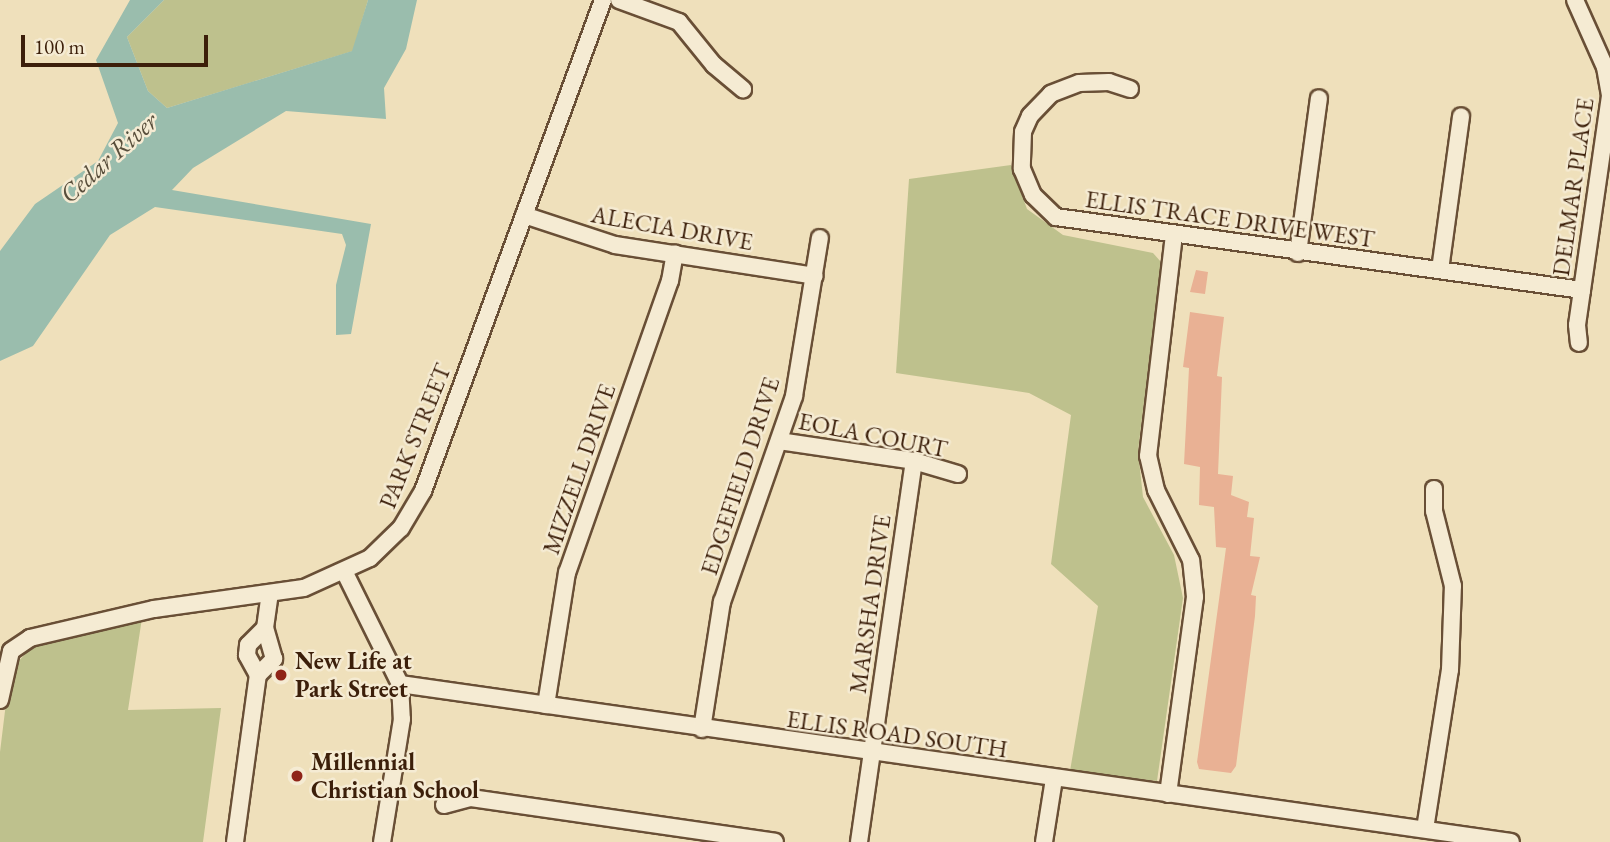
<!DOCTYPE html>
<style>
body{margin:0}
#map{position:relative;width:1610px;height:842px;overflow:hidden;background:#efe0bb;font-family:"EB Garamond",serif}
div>[style]{position:absolute}
.green>*{inset:0;background:#bec18d}
.water>*{inset:0;background:#9abdad}
.building>*{inset:0;background:#e9b194}
.roads{filter:drop-shadow(2px 0 #694f36) drop-shadow(-2px 0 #694f36) drop-shadow(0 2px #694f36) drop-shadow(0 -2px #694f36)}
.minor>*{height:16px;margin:-8px;padding:0 8px;transform-origin:8px;border-radius:8px;background:#f5ebd3}
.dots>*{width:19px;height:19px;translate:-50% -50%;box-sizing:border-box;border:4px solid #f5ebd3;border-radius:50%}
span{translate:-50% -50%;white-space:nowrap;text-align:center;line-height:1.15;-webkit-text-stroke:5px #f5ebd3;paint-order:stroke}
.street-label{font-size:24px;color:#3c1f0a}
.poi-label{font-size:24px;color:#3c1f0a;font-weight:700}
.left{translate:0 -50%;text-align:left}
.water-label{font-size:26px;color:#584e3b;font-style:italic}
.scale{position:absolute;left:21px;top:35px;width:187px;height:32px;box-sizing:border-box;border:4px solid #3c1f0a;border-top:0;padding-left:9px;font-size:21px;line-height:24px;white-space:nowrap;color:#3c1f0a;-webkit-text-stroke:5px #f5ebd3;paint-order:stroke}
</style>
<div id="map">
<div class="green">
<i style="clip-path:polygon(164px 0,368px 0,353px 51px,167px 108px,148px 91px,127px 37px)"></i>
<i style="clip-path:polygon(1011px 165px,1027px 209px,1063px 235px,1153px 253px,1161px 262px,1138px 451px,1143px 497px,1174px 555px,1183px 598px,1157px 781px,1070px 771px,1098px 606px,1051px 564px,1071px 415px,1029px 393px,896px 373px,909px 179px)"></i>
<i style="clip-path:polygon(142px 618px,128px 710px,221px 708px,203px 842px,0 842px,0 752px,10px 670px,33px 646px)"></i>
</div>
<div class="water">
<i style="clip-path:polygon(130px 0,164px 0,127px 37px,148px 91px,167px 108px,352px 51px,368px 0,417px 0,406px 49px,384px 88px,386px 119px,286px 111px,193px 168px,172px 190px,371px 224px,351px 334px,336px 335px,336px 285px,346px 245px,342px 234px,155px 207px,110px 235px,33px 346px,0 361px,0 251px,35px 204px,98px 161px,118px 123px,96px 60px)"></i>
</div>
<div class="building">
<i style="clip-path:polygon(1196px 270px,1208px 272px,1205px 294px,1190px 292px)"></i>
<i style="clip-path:polygon(1190px 312px,1224px 317px,1217px 376px,1222px 377px,1218px 474px,1233px 476px,1231px 495px,1249px 502px,1247px 517px,1254px 518px,1250px 556px,1260px 557px,1251px 595px,1256px 596px,1255px 616px,1236px 766px,1231px 773px,1199px 769px,1197px 762px,1226px 548px,1216px 547px,1214px 507px,1199px 505px,1200px 467px,1184px 464px,1189px 368px,1183px 367px)"></i>
</div>
<div class="roads">
<div class="minor">
<i style="left:619px;top:0;width:64px;rotate:20.1deg"></i>
<i style="left:679px;top:22px;width:55px;rotate:50.9deg"></i>
<i style="left:714px;top:65px;width:38px;rotate:40deg"></i>
<i style="left:1575px;top:0;width:73px;rotate:65.9deg"></i>
<i style="left:1605px;top:67px;width:29px;rotate:80deg"></i>
<i style="left:1610px;top:96px;width:231px;rotate:98.2deg"></i>
<i style="left:1577px;top:325px;width:18px;rotate:84deg"></i>
<i style="left:1130px;top:89px;width:22px;rotate:-162deg"></i>
<i style="left:1109px;top:82px;width:30px;rotate:178deg"></i>
<i style="left:1079px;top:83px;width:30px;rotate:159deg"></i>
<i style="left:1051px;top:94px;width:30px;rotate:134deg"></i>
<i style="left:1030px;top:116px;width:17px;rotate:114deg"></i>
<i style="left:1023px;top:132px;width:37px;rotate:92deg"></i>
<i style="left:1022px;top:169px;width:28px;rotate:67deg"></i>
<i style="left:1033px;top:195px;width:32px;rotate:44deg"></i>
<i style="left:1056px;top:217px;width:531px;rotate:7.9deg"></i>
<i style="left:524px;top:215px;width:96px;rotate:18.2deg"></i>
<i style="left:615px;top:245px;width:202px;rotate:8.8deg"></i>
<i style="left:1298px;top:253px;width:156px;rotate:-82.3deg"></i>
<i style="left:1440px;top:270px;width:155px;rotate:-82.2deg"></i>
<i style="left:779px;top:441px;width:136px;rotate:8.4deg"></i>
<i style="left:914px;top:461px;width:46px;rotate:16.5deg"></i>
<i style="left:345px;top:573px;width:124px;rotate:63.6deg"></i>
<i style="left:400px;top:684px;width:35px;rotate:87deg"></i>
<i style="left:402px;top:719px;width:125px;rotate:99.2deg"></i>
<i style="left:258px;top:675px;width:23px;rotate:-119deg"></i>
<i style="left:247px;top:655px;width:10px;rotate:-84deg"></i>
<i style="left:248px;top:645px;width:24px;rotate:-45deg"></i>
<i style="left:400px;top:684px;width:1122px;rotate:8.09deg"></i>
<i style="left:0;top:700px;width:50px;rotate:-77.3deg"></i>
<i style="left:11px;top:651px;width:23px;rotate:-34deg"></i>
<i style="left:30px;top:638px;width:127px;rotate:-13.2deg"></i>
<i style="left:154px;top:609px;width:151px;rotate:-8deg"></i>
<i style="left:304px;top:588px;width:72px;rotate:-24.4deg"></i>
<i style="left:370px;top:558px;width:43px;rotate:-44.1deg"></i>
<i style="left:401px;top:528px;width:43px;rotate:-59.3deg"></i>
<i style="left:423px;top:491px;width:523px;rotate:-69.87deg"></i>
<i style="left:546px;top:705px;width:134px;rotate:-81deg"></i>
<i style="left:567px;top:573px;width:310px;rotate:-70.6deg"></i>
<i style="left:670px;top:281px;width:28px;rotate:-80deg"></i>
<i style="left:702px;top:729px;width:129px;rotate:-81.1deg"></i>
<i style="left:722px;top:602px;width:218px;rotate:-70.7deg"></i>
<i style="left:794px;top:396px;width:160px;rotate:-80.7deg"></i>
<i style="left:1168px;top:794px;width:199px;rotate:-82.2deg"></i>
<i style="left:1195px;top:597px;width:37px;rotate:-96deg"></i>
<i style="left:1191px;top:560px;width:78px;rotate:-116.6deg"></i>
<i style="left:1156px;top:490px;width:35px;rotate:-103deg"></i>
<i style="left:1148px;top:456px;width:222px;rotate:-83.3deg"></i>
<i style="left:444px;top:805px;width:28px;rotate:-15deg"></i>
<i style="left:471px;top:798px;width:307px;rotate:8.2deg"></i>
<i style="left:1425px;top:829px;width:161px;rotate:-81.1deg"></i>
<i style="left:1450px;top:670px;width:84px;rotate:-88deg"></i>
<i style="left:1453px;top:586px;width:77px;rotate:-104.2deg"></i>
<i style="left:1434px;top:511px;width:22px;rotate:-90deg"></i>
<i style="left:235px;top:842px;width:169px;rotate:-82.2deg"></i>
<i style="left:258px;top:675px;width:23px;rotate:-45deg"></i>
<i style="left:274px;top:659px;width:32px;rotate:-106deg"></i>
<i style="left:265px;top:628px;width:35px;rotate:-82deg"></i>
<i style="left:859px;top:842px;width:385px;rotate:-81.8deg"></i>
<i style="left:1044px;top:842px;width:64px;rotate:-81deg"></i>
</div>
</div>
<div class="dots">
<i style="left:281px;top:675px;background:#8f2418"></i>
<i style="left:297px;top:776px;background:#8f2418"></i>
</div>
<div class="street-label">
<span style="left:1573px;top:187px;rotate:-82deg">DELMAR PLACE</span>
<span style="left:1230px;top:219px;rotate:8deg">ELLIS TRACE DRIVE WEST</span>
<span style="left:672px;top:228px;rotate:10deg">ALECIA DRIVE</span>
<span style="left:873px;top:435px;rotate:11deg">EOLA COURT</span>
<span style="left:415px;top:436px;rotate:-68deg">PARK STREET</span>
<span style="left:579px;top:469px;rotate:-71deg">MIZZELL DRIVE</span>
<span style="left:740px;top:476px;rotate:-72deg">EDGEFIELD DRIVE</span>
<span style="left:870px;top:604px;rotate:-82deg">MARSHA DRIVE</span>
<span style="left:897px;top:734px;rotate:8deg">ELLIS ROAD SOUTH</span>
</div>
<div class="poi-label">
<span class="left" style="left:295px;top:675px">New Life at<br>Park Street</span>
<span class="left" style="left:311px;top:776px">Millennial<br>Christian School</span>
</div>
<div class="water-label">
<span style="left:109px;top:158px;rotate:-42deg">Cedar River</span>
</div>
<div class="scale">100 m</div>
</div>
